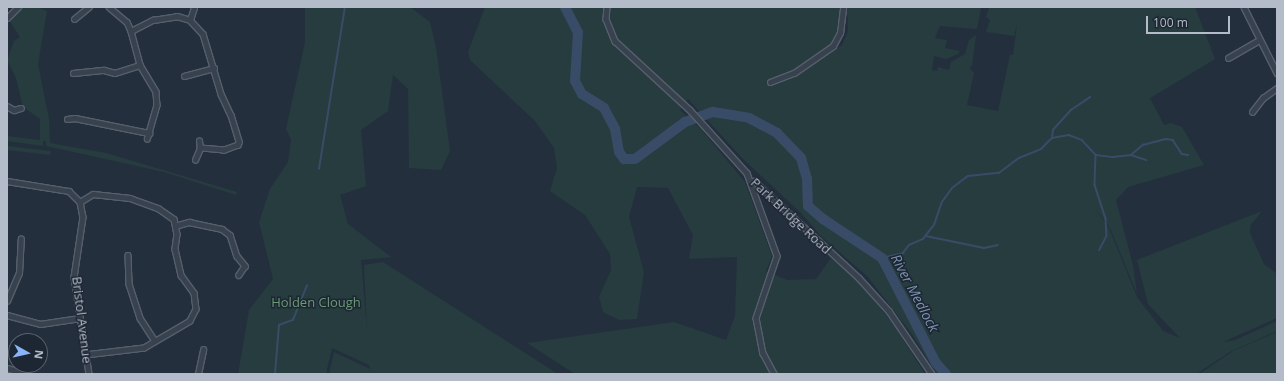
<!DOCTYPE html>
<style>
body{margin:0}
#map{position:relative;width:1284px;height:381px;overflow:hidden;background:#242f3e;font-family:"Open Sans",sans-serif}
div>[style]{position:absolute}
.green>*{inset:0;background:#263c3f}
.stream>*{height:1.5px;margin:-0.75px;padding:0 0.75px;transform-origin:0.75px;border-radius:0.75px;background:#394c67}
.river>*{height:10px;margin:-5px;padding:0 5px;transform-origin:5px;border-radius:5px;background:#394c67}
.roads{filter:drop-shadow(1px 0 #565f6c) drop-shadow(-1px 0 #565f6c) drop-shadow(0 1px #565f6c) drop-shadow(0 -1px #565f6c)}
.street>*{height:4.5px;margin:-2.25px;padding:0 2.25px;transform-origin:2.25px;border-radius:2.25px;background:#38414e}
span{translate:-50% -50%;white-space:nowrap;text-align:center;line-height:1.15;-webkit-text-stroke:3px #1d2633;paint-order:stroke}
.street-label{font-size:13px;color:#b4bcc9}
.park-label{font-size:13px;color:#6b9a76}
.water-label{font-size:14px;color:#7c92b1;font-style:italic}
.frame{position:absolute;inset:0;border:8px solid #b4bcc9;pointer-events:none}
.north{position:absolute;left:8px;top:333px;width:40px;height:40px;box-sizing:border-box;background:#1d2633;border:1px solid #59626f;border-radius:50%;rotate:98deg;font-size:11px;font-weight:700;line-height:16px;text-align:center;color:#b4bcc9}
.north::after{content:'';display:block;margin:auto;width:14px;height:18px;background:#8ab4f8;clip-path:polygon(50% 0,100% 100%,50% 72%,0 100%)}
.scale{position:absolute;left:1146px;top:16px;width:84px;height:18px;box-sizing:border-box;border:2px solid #b4bcc9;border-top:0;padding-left:5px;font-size:12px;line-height:14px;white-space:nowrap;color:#b4bcc9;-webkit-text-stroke:3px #1d2633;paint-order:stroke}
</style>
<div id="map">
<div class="green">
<i style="clip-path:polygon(22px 7px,37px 7px,47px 11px,38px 64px,49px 119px,50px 143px,106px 153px,237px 192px,236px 195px,164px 172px,46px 146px,46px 141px,43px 141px,43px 146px,7px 141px,7px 136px,40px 140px,40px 119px,23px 107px,16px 78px,7px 60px,14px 41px,20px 37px,9px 20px)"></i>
<i style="clip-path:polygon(305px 7px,410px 7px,430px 22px,436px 47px,450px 151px,441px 170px,409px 168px,408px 89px,393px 75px,388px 111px,361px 130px,366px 186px,340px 195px,348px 224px,391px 257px,361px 260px,367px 330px,364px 265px,383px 262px,558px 374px,329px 374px,334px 352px,370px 369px,369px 365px,332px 348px,326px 374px,238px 374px,249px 310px,273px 279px,259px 222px,270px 189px,288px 162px,291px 140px,286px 129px,305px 42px)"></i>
<i style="clip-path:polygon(485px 7px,840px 7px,840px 21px,834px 41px,799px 66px,803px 70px,842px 45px,848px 31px,847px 7px,981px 8px,977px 29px,940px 26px,935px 38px,947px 40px,945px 48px,960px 51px,958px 54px,946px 59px,934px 56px,932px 70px,937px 71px,938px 67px,949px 70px,951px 62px,965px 54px,969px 40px,976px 35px,972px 66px,969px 67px,974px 73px,967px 105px,998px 111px,1010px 55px,1013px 55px,1017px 24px,1014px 36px,986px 32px,990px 20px,986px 17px,989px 7px,1195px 7px,1215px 59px,1150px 98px,1164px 125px,1171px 123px,1182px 127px,1204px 165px,1128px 187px,1116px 200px,1133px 265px,1137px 294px,1110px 228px,1093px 206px,1109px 228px,1137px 297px,1163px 331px,1180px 338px,1148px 304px,1137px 260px,1262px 211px,1250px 226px,1250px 233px,1264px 264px,1277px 274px,1277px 318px,1223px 342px,1235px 340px,1277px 321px,1277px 331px,1230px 352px,1199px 372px,1201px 374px,936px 374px,912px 334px,868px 277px,822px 237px,800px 212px,742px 158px,688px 99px,680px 110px,701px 129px,745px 182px,772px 256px,766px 271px,787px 280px,816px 279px,831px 258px,864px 287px,896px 328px,925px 374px,575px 374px,527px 343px,674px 322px,726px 340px,735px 316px,737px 257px,689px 259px,693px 235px,668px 188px,637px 187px,629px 217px,644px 272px,637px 319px,619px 320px,603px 312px,599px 297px,611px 270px,610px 254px,585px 215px,550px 191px,557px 168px,554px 148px,535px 121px,470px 60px,468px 52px)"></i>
<i style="clip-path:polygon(7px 146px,51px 151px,50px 155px,7px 150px)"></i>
<i style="clip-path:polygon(1277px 332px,1277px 374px,1201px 373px,1233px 351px)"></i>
</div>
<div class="stream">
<i style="left:1052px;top:138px;width:8px;rotate:-83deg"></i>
<i style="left:1053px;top:130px;width:27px;rotate:-48deg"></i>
<i style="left:1071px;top:110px;width:23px;rotate:-34deg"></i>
<i style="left:1096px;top:155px;width:30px;rotate:92deg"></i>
<i style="left:1095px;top:185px;width:35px;rotate:72deg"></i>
<i style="left:1106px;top:218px;width:18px;rotate:87deg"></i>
<i style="left:1107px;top:236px;width:16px;rotate:117deg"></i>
<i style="left:1131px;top:155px;width:16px;rotate:18deg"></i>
<i style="left:319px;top:169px;width:164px;rotate:-80.9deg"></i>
<i style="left:926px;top:236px;width:59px;rotate:11.7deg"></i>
<i style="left:984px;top:248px;width:14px;rotate:-12deg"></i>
<i style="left:882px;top:258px;width:22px;rotate:-13deg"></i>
<i style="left:903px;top:253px;width:10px;rotate:-53deg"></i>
<i style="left:909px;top:245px;width:15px;rotate:-23deg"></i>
<i style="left:923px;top:239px;width:18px;rotate:-52deg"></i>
<i style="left:934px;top:225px;width:24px;rotate:-71deg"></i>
<i style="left:942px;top:202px;width:17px;rotate:-54deg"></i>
<i style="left:952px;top:188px;width:20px;rotate:-37deg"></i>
<i style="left:968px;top:176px;width:31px;rotate:-6deg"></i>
<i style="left:999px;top:173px;width:25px;rotate:-37deg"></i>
<i style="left:1019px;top:158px;width:24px;rotate:-22deg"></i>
<i style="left:1041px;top:149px;width:16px;rotate:-45deg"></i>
<i style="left:1052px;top:138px;width:17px;rotate:-10deg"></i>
<i style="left:1069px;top:135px;width:14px;rotate:21deg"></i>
<i style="left:1082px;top:140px;width:21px;rotate:47deg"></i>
<i style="left:1096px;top:155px;width:17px;rotate:7deg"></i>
<i style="left:1113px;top:157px;width:18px;rotate:-6deg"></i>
<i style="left:1131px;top:155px;width:16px;rotate:-40deg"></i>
<i style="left:1143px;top:145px;width:23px;rotate:-15deg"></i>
<i style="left:1165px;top:139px;width:8px;rotate:7deg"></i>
<i style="left:1173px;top:140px;width:17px;rotate:57deg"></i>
<i style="left:1182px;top:154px;width:6px;rotate:9deg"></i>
<i style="left:275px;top:374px;width:49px;rotate:-85.3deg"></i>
<i style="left:279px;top:325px;width:15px;rotate:-20deg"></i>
<i style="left:293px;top:320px;width:37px;rotate:-68deg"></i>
</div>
<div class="river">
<i style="left:565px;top:7px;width:28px;rotate:63deg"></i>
<i style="left:578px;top:32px;width:49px;rotate:93.5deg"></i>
<i style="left:575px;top:81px;width:15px;rotate:62deg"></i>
<i style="left:582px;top:94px;width:26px;rotate:32deg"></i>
<i style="left:604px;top:108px;width:24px;rotate:62deg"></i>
<i style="left:615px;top:129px;width:23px;rotate:80deg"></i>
<i style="left:619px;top:152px;width:9px;rotate:54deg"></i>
<i style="left:624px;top:159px;width:11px"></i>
<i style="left:635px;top:159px;width:62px;rotate:-36.5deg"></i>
<i style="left:685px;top:122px;width:30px;rotate:-20deg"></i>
<i style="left:713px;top:112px;width:36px;rotate:9deg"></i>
<i style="left:749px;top:118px;width:32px;rotate:28deg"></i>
<i style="left:777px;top:133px;width:35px;rotate:46deg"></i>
<i style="left:801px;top:158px;width:22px;rotate:74deg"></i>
<i style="left:807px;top:179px;width:27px;rotate:88deg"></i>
<i style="left:808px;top:206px;width:20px;rotate:41deg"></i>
<i style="left:823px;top:219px;width:71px;rotate:33.5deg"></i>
<i style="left:882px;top:258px;width:118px;rotate:62.8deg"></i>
<i style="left:936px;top:363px;width:15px;rotate:48deg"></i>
</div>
<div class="roads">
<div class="street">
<i style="left:109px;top:7px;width:23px;rotate:40deg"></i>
<i style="left:127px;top:22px;width:10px;rotate:66deg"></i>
<i style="left:131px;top:31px;width:35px;rotate:75deg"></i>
<i style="left:140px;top:65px;width:31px;rotate:59deg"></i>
<i style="left:156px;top:92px;width:13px;rotate:86deg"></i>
<i style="left:157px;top:105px;width:35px;rotate:106deg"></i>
<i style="left:607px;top:7px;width:12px;rotate:95deg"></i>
<i style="left:606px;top:19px;width:24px;rotate:68deg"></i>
<i style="left:615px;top:41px;width:102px;rotate:42.6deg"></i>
<i style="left:690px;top:110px;width:85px;rotate:47.9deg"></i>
<i style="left:747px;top:173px;width:88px;rotate:70.1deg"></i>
<i style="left:777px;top:256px;width:65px;rotate:108.7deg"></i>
<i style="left:756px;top:318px;width:36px;rotate:79deg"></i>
<i style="left:763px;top:353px;width:24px;rotate:62deg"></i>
<i style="left:1244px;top:7px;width:74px;rotate:63.4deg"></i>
<i style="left:7px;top:18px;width:16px;rotate:-45deg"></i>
<i style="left:74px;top:19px;width:19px;rotate:-39deg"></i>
<i style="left:190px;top:20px;width:13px;rotate:-72deg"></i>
<i style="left:131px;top:31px;width:25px;rotate:-27deg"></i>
<i style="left:153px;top:20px;width:24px;rotate:-9deg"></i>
<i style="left:177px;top:16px;width:14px;rotate:17deg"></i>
<i style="left:190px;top:20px;width:19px;rotate:47deg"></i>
<i style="left:203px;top:34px;width:63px;rotate:73.3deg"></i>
<i style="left:221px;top:94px;width:23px;rotate:65deg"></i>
<i style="left:231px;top:115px;width:28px;rotate:73deg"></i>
<i style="left:239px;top:142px;width:3px;rotate:108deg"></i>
<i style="left:238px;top:145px;width:15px;rotate:160deg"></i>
<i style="left:224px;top:150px;width:24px;rotate:-175deg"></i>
<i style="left:1228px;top:58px;width:36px;rotate:-30deg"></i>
<i style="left:73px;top:73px;width:31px;rotate:-6deg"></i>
<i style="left:104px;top:70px;width:11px;rotate:15deg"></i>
<i style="left:115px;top:73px;width:26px;rotate:-18deg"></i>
<i style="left:184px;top:76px;width:31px;rotate:-15deg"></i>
<i style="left:770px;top:82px;width:26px;rotate:-21deg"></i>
<i style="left:794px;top:73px;width:47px;rotate:-34.7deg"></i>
<i style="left:833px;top:46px;width:15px;rotate:-62deg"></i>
<i style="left:840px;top:33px;width:26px;rotate:-83deg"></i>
<i style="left:7px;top:106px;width:8px;rotate:30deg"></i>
<i style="left:14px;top:110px;width:7px;rotate:-16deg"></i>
<i style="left:1252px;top:112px;width:18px;rotate:-52deg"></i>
<i style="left:1263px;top:98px;width:17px;rotate:-36deg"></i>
<i style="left:67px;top:119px;width:8px;rotate:-7deg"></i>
<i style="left:75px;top:118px;width:76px;rotate:11.5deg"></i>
<i style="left:195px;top:160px;width:13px;rotate:-67deg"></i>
<i style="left:200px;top:148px;width:7px;rotate:-98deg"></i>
<i style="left:7px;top:181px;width:63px;rotate:9.2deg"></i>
<i style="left:69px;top:191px;width:16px;rotate:45deg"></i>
<i style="left:80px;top:202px;width:15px;rotate:79deg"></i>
<i style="left:83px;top:217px;width:61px;rotate:98.5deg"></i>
<i style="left:74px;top:277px;width:98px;rotate:81.2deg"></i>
<i style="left:751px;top:182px;width:3px;rotate:-18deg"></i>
<i style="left:754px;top:181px;width:143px;rotate:42.7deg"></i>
<i style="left:859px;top:278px;width:45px;rotate:47.7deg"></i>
<i style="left:889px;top:311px;width:76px;rotate:55.7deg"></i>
<i style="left:80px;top:202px;width:15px;rotate:-32deg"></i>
<i style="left:93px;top:194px;width:37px;rotate:6deg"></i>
<i style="left:130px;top:198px;width:30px;rotate:20deg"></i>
<i style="left:158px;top:208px;width:19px;rotate:35deg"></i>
<i style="left:174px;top:219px;width:15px;rotate:79deg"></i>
<i style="left:177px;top:234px;width:15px;rotate:98deg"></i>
<i style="left:175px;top:249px;width:27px;rotate:77deg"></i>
<i style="left:181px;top:275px;width:22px;rotate:54deg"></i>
<i style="left:194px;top:293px;width:16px;rotate:83deg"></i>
<i style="left:196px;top:309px;width:13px;rotate:117deg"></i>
<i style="left:190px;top:321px;width:53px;rotate:149.6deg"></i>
<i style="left:144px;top:348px;width:59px;rotate:173.2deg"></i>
<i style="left:175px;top:226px;width:15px;rotate:-16deg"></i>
<i style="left:189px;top:222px;width:34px;rotate:12deg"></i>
<i style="left:222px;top:229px;width:10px;rotate:37deg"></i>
<i style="left:230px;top:235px;width:22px;rotate:72deg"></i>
<i style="left:237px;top:256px;width:13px;rotate:51deg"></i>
<i style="left:245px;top:266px;width:11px;rotate:124deg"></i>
<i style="left:128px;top:255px;width:29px;rotate:88deg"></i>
<i style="left:129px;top:284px;width:36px;rotate:72deg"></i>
<i style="left:140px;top:318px;width:27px;rotate:57deg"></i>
<i style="left:7px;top:301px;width:30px;rotate:-67deg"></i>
<i style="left:19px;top:273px;width:34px;rotate:-87deg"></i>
<i style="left:7px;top:315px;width:34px;rotate:15deg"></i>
<i style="left:40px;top:324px;width:40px;rotate:-8.5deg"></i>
<i style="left:7px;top:368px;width:21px;rotate:17deg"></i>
<i style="left:198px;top:374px;width:25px;rotate:-78deg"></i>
</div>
</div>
<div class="street-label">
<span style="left:791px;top:216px;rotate:43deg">Park Bridge Road</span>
<span style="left:82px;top:320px;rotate:83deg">Bristol Avenue</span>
</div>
<div class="park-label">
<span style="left:316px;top:302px">Holden Clough</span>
</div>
<div class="water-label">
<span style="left:915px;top:293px;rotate:62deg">River Medlock</span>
</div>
<div class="frame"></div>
<div class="north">N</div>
<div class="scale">100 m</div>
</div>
